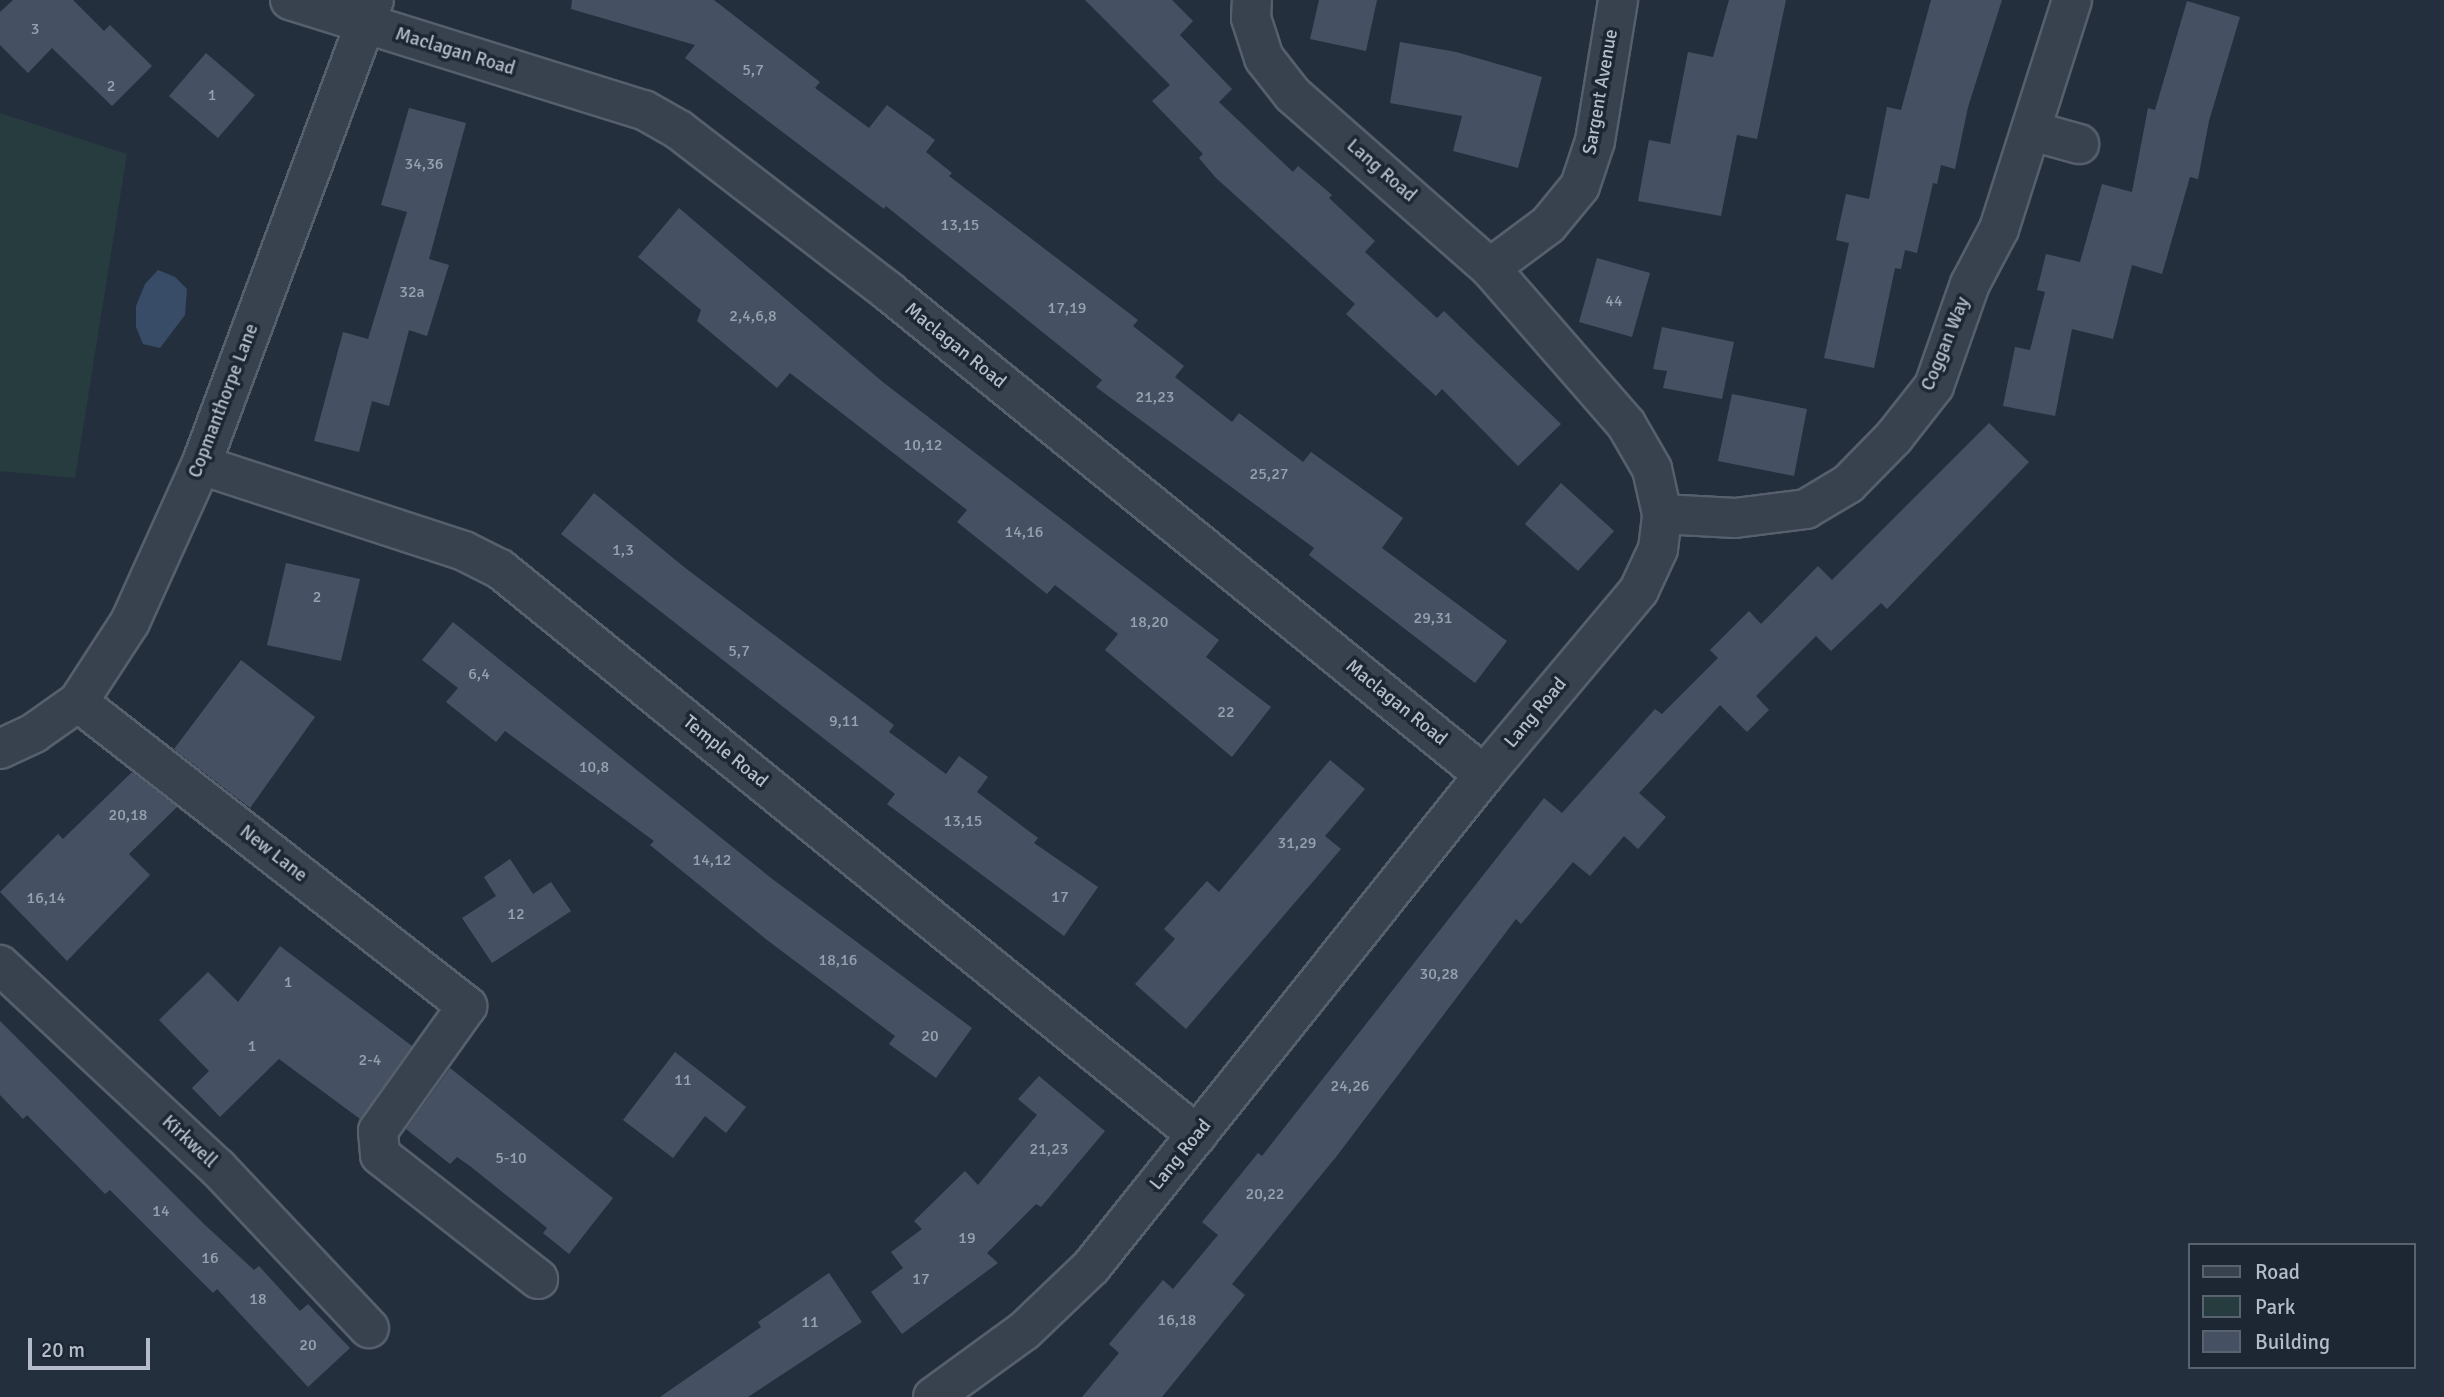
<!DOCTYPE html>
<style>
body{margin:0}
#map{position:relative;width:2444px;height:1397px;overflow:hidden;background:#242f3e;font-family:Signika,sans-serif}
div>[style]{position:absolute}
.green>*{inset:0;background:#263c3f}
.water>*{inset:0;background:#394c67}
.building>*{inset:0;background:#455162}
.roads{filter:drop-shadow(2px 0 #565f6c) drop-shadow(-2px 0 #565f6c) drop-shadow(0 2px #565f6c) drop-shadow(0 -2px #565f6c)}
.minor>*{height:38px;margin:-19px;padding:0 19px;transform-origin:19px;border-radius:19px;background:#38414e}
span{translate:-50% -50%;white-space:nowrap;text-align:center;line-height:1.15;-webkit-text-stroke:7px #1d2633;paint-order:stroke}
.number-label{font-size:16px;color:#98a1af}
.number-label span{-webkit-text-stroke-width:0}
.street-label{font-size:19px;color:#b4bcc9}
.legend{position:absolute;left:2188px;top:1243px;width:228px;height:126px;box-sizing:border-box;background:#1d2633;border:2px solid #59626f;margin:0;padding:9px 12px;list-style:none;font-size:21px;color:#b4bcc9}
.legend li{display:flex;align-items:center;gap:14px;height:35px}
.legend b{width:35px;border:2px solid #59626f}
.scale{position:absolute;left:28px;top:1338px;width:122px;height:32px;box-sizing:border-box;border:4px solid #b4bcc9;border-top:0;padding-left:9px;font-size:21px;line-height:24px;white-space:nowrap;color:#b4bcc9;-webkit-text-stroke:5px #1d2633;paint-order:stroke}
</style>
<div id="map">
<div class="green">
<i style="clip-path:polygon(0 113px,127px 154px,75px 478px,0 471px)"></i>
</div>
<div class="water">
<i style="clip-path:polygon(158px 270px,175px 277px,187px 289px,185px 315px,160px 348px,143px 344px,136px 327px,136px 306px,145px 284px)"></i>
</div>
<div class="building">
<i style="clip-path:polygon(13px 0,73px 0,104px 31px,110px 25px,152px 66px,112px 106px,52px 48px,28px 73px,0 45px,0 12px)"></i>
<i style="clip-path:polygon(572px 0,714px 0,820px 82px,815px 88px,869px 128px,887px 105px,935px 140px,926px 152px,952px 173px,949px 176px,1138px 320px,1133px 326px,1184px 366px,1175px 377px,1232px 422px,1239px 413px,1303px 462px,1311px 452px,1403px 518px,1382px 548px,1507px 641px,1475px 683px,1309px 555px,1314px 548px,1096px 387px,1102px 380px,886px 206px,884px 209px,685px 58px,695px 45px,571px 9px)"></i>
<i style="clip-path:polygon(1085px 0,1172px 0,1193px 21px,1180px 35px,1232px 89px,1219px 102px,1293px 172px,1298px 166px,1332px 195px,1329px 198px,1375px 241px,1365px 252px,1437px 318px,1444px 311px,1561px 424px,1518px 466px,1442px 389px,1436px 396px,1346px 314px,1355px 304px,1215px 177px,1199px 158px,1203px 154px,1152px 101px,1170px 85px)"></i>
<i style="clip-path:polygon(1319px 0,1377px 0,1366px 51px,1310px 39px)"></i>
<i style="clip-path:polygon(1729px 0,1786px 0,1757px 139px,1737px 135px,1721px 216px,1638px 201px,1649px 140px,1670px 144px,1688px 52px,1713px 57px)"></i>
<i style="clip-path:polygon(1931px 0,2002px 0,1968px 107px,1955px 169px,1941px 165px,1937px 184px,1933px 183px,1917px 253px,1905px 250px,1901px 269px,1895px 268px,1874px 368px,1824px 358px,1849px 243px,1836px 240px,1846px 194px,1869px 199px,1887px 107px,1901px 110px)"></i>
<i style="clip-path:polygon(2187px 1px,2240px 17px,2209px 121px,2198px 179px,2190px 177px,2162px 274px,2132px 265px,2113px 339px,2072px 329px,2055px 416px,2003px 406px,2015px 347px,2030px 350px,2045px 292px,2037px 290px,2046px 254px,2080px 262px,2102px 184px,2132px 192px,2148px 108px,2155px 110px)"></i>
<i style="clip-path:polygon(1400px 42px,1456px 52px,1542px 77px,1518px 168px,1453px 151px,1462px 116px,1390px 103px)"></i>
<i style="clip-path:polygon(206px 53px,255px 95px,218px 138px,169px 96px)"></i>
<i style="clip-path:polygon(409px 108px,466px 123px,429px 259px,449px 265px,427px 336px,409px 330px,389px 406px,372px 401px,359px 452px,314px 441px,343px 332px,368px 339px,407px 212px,381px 205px)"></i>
<i style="clip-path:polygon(679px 208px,884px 383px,1219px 640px,1206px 657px,1271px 707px,1232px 757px,1105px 650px,1118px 634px,1055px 585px,1047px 594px,957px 522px,967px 510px,790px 373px,777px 388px,697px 321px,701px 310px,638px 257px)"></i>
<i style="clip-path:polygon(1597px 258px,1650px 273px,1632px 337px,1579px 322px)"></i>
<i style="clip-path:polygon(1662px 327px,1734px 342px,1722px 399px,1663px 388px,1667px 371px,1653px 369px)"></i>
<i style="clip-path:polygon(1732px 394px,1807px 409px,1794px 476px,1718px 461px)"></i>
<i style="clip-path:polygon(1989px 423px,2029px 462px,1887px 609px,1881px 603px,1831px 651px,1816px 636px,1756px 696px,1769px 710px,1747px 732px,1720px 705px,1639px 793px,1666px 817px,1638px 849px,1624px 836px,1590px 876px,1573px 862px,1521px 924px,1516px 919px,1336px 1157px,1232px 1284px,1245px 1295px,1162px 1397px,1082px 1397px,1119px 1353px,1109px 1344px,1163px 1280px,1173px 1289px,1218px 1235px,1202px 1222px,1258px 1153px,1262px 1156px,1544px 798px,1562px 813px,1655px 709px,1662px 714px,1718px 658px,1710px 650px,1749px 611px,1761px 624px,1818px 566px,1832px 580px)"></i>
<i style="clip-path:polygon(1561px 483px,1614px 531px,1578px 571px,1525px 524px)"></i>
<i style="clip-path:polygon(594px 493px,684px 567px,894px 725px,889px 732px,946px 774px,959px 756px,988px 777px,977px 792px,1038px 838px,1034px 843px,1098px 887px,1064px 936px,887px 804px,895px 794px,561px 534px)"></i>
<i style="clip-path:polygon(286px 563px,360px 579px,341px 661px,267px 645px)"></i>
<i style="clip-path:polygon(453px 622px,771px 878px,972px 1028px,936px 1078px,889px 1044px,895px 1036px,767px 940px,650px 845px,654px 841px,505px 731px,496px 742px,446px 702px,458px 688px,422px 660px)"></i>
<i style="clip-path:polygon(241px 660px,315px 717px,250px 808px,174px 749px)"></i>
<i style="clip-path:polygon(1330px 760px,1365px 789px,1325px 836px,1341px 849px,1186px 1029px,1135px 984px,1175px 939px,1164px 929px,1207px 881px,1219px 892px)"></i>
<i style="clip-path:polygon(132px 772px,177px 807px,129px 854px,150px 875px,67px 961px,0 892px,58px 834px,63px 839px)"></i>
<i style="clip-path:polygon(510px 859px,533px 894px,551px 882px,571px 911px,492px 963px,462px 918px,496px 896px,484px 877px)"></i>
<i style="clip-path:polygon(280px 946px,412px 1046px,360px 1119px,279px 1059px,220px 1117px,192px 1088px,209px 1071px,159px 1020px,208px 972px,238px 1002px)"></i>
<i style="clip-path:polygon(0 1021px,205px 1225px,254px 1270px,259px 1266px,300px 1311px,308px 1304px,350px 1348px,308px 1387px,217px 1289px,213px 1293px,110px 1190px,105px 1194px,27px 1115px,23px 1119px,0 1095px)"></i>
<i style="clip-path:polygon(675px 1052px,746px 1107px,726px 1133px,705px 1116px,673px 1158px,623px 1120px)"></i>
<i style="clip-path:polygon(450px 1068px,613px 1198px,569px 1254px,543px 1233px,547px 1228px,470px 1166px,457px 1157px,450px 1164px,406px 1129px)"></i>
<i style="clip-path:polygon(1039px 1076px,1105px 1131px,1041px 1207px,1036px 1204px,987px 1253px,998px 1263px,902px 1334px,871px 1292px,903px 1268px,891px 1252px,922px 1229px,914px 1221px,965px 1171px,978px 1185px,1037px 1115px,1018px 1099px)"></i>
<i style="clip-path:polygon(829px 1273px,862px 1322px,748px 1397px,660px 1397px,761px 1327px,758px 1322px)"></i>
</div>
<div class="roads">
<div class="minor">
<i style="left:290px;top:0;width:371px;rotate:17.3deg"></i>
<i style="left:644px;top:110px;width:40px;rotate:29.7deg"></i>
<i style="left:679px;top:130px;width:264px;rotate:37.6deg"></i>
<i style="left:888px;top:291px;width:768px;rotate:39.08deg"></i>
<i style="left:2032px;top:131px;width:49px;rotate:15.5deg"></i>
<i style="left:1490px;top:268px;width:72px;rotate:-36.6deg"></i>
<i style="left:1548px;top:225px;width:50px;rotate:-50.6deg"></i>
<i style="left:1580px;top:186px;width:47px;rotate:-71.6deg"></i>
<i style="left:1595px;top:141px;width:143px;rotate:-80.7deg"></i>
<i style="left:201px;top:465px;width:277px;rotate:18.1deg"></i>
<i style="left:464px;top:551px;width:40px;rotate:26.6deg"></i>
<i style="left:500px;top:569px;width:898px;rotate:39.08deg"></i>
<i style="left:1662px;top:514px;width:73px;rotate:3.1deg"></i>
<i style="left:1735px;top:518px;width:72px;rotate:-7.2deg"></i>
<i style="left:1806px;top:509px;width:49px;rotate:-30.8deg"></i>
<i style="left:1848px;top:484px;width:66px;rotate:-45.6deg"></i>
<i style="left:1894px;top:437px;width:65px;rotate:-51.9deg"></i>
<i style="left:1934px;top:386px;width:108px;rotate:-70.6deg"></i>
<i style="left:1970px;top:284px;width:62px;rotate:-62.2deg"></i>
<i style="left:1999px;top:229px;width:240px;rotate:-72.3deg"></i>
<i style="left:78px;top:702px;width:494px;rotate:38deg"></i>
<i style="left:467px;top:1006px;width:153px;rotate:125.5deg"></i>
<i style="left:378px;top:1131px;width:24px;rotate:85deg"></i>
<i style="left:380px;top:1155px;width:201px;rotate:38.1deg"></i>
<i style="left:0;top:749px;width:38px;rotate:-25deg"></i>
<i style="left:34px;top:733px;width:54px;rotate:-35.2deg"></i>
<i style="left:78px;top:702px;width:95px;rotate:-57deg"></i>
<i style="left:130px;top:622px;width:172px;rotate:-65.7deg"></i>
<i style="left:201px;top:465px;width:496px;rotate:-69.6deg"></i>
<i style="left:0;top:965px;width:298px;rotate:43deg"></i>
<i style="left:218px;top:1168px;width:220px;rotate:46.7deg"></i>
<i style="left:933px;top:1397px;width:112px;rotate:-36deg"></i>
<i style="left:1024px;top:1331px;width:93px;rotate:-43.7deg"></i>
<i style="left:1091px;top:1267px;width:630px;rotate:-51.38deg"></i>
<i style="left:1484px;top:775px;width:241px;rotate:-50deg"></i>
<i style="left:1639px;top:590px;width:45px;rotate:-65.1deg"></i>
<i style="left:1658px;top:549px;width:35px;rotate:-83deg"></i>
<i style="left:1662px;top:514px;width:46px;rotate:-102.5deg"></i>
<i style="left:1652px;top:469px;width:52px;rotate:-120deg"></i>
<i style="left:1626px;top:424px;width:207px;rotate:-131.1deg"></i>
<i style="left:1490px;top:268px;width:262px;rotate:-138.7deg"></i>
<i style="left:1293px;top:95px;width:47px;rotate:-128.1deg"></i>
<i style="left:1264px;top:58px;width:42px;rotate:-108deg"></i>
<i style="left:1251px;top:18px;width:18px;rotate:-87deg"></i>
</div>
</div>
<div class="number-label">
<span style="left:35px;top:29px">3</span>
<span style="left:753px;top:70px">5,7</span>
<span style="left:111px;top:86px">2</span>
<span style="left:212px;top:95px">1</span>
<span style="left:424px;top:164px">34,36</span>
<span style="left:960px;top:225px">13,15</span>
<span style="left:412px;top:292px">32a</span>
<span style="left:1614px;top:301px">44</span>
<span style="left:1067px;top:308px">17,19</span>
<span style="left:753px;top:316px">2,4,6,8</span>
<span style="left:1155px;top:397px">21,23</span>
<span style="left:923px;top:445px">10,12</span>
<span style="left:1269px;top:474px">25,27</span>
<span style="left:1024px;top:532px">14,16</span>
<span style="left:623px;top:550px">1,3</span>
<span style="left:317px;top:597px">2</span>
<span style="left:1433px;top:618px">29,31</span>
<span style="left:1149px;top:622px">18,20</span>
<span style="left:739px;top:651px">5,7</span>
<span style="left:479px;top:674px">6,4</span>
<span style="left:1226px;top:712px">22</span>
<span style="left:844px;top:721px">9,11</span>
<span style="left:594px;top:767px">10,8</span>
<span style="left:128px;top:815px">20,18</span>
<span style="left:963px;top:821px">13,15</span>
<span style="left:1297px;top:843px">31,29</span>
<span style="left:712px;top:860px">14,12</span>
<span style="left:1060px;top:897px">17</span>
<span style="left:46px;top:898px">16,14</span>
<span style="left:516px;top:914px">12</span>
<span style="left:838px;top:960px">18,16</span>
<span style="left:1439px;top:974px">30,28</span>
<span style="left:288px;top:982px">1</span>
<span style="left:930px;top:1036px">20</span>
<span style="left:252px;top:1046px">1</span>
<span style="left:370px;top:1060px">2-4</span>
<span style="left:683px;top:1080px">11</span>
<span style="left:1350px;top:1086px">24,26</span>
<span style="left:1049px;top:1149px">21,23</span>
<span style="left:511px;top:1158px">5-10</span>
<span style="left:1265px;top:1194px">20,22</span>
<span style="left:161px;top:1211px">14</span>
<span style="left:967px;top:1238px">19</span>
<span style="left:210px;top:1258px">16</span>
<span style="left:921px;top:1279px">17</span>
<span style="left:258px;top:1299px">18</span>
<span style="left:1177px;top:1320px">16,18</span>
<span style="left:810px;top:1322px">11</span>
<span style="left:308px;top:1345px">20</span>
</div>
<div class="street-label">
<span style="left:455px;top:52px;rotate:17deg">Maclagan Road</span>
<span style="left:1601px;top:92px;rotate:-80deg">Sargent Avenue</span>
<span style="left:1381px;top:171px;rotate:41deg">Lang Road</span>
<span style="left:1946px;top:344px;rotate:-68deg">Coggan Way</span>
<span style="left:955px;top:346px;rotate:39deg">Maclagan Road</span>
<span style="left:224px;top:401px;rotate:-69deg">Copmanthorpe Lane</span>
<span style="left:1396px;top:703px;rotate:39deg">Maclagan Road</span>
<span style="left:1536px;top:713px;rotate:-50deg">Lang Road</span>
<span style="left:725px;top:752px;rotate:39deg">Temple Road</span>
<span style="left:273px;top:854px;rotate:38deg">New Lane</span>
<span style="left:189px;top:1142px;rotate:43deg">Kirkwell</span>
<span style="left:1181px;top:1155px;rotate:-51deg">Lang Road</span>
</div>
<ul class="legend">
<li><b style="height:9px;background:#38414e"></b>Road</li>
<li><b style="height:19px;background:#263c3f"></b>Park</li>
<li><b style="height:19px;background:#455162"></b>Building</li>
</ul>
<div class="scale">20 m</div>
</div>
